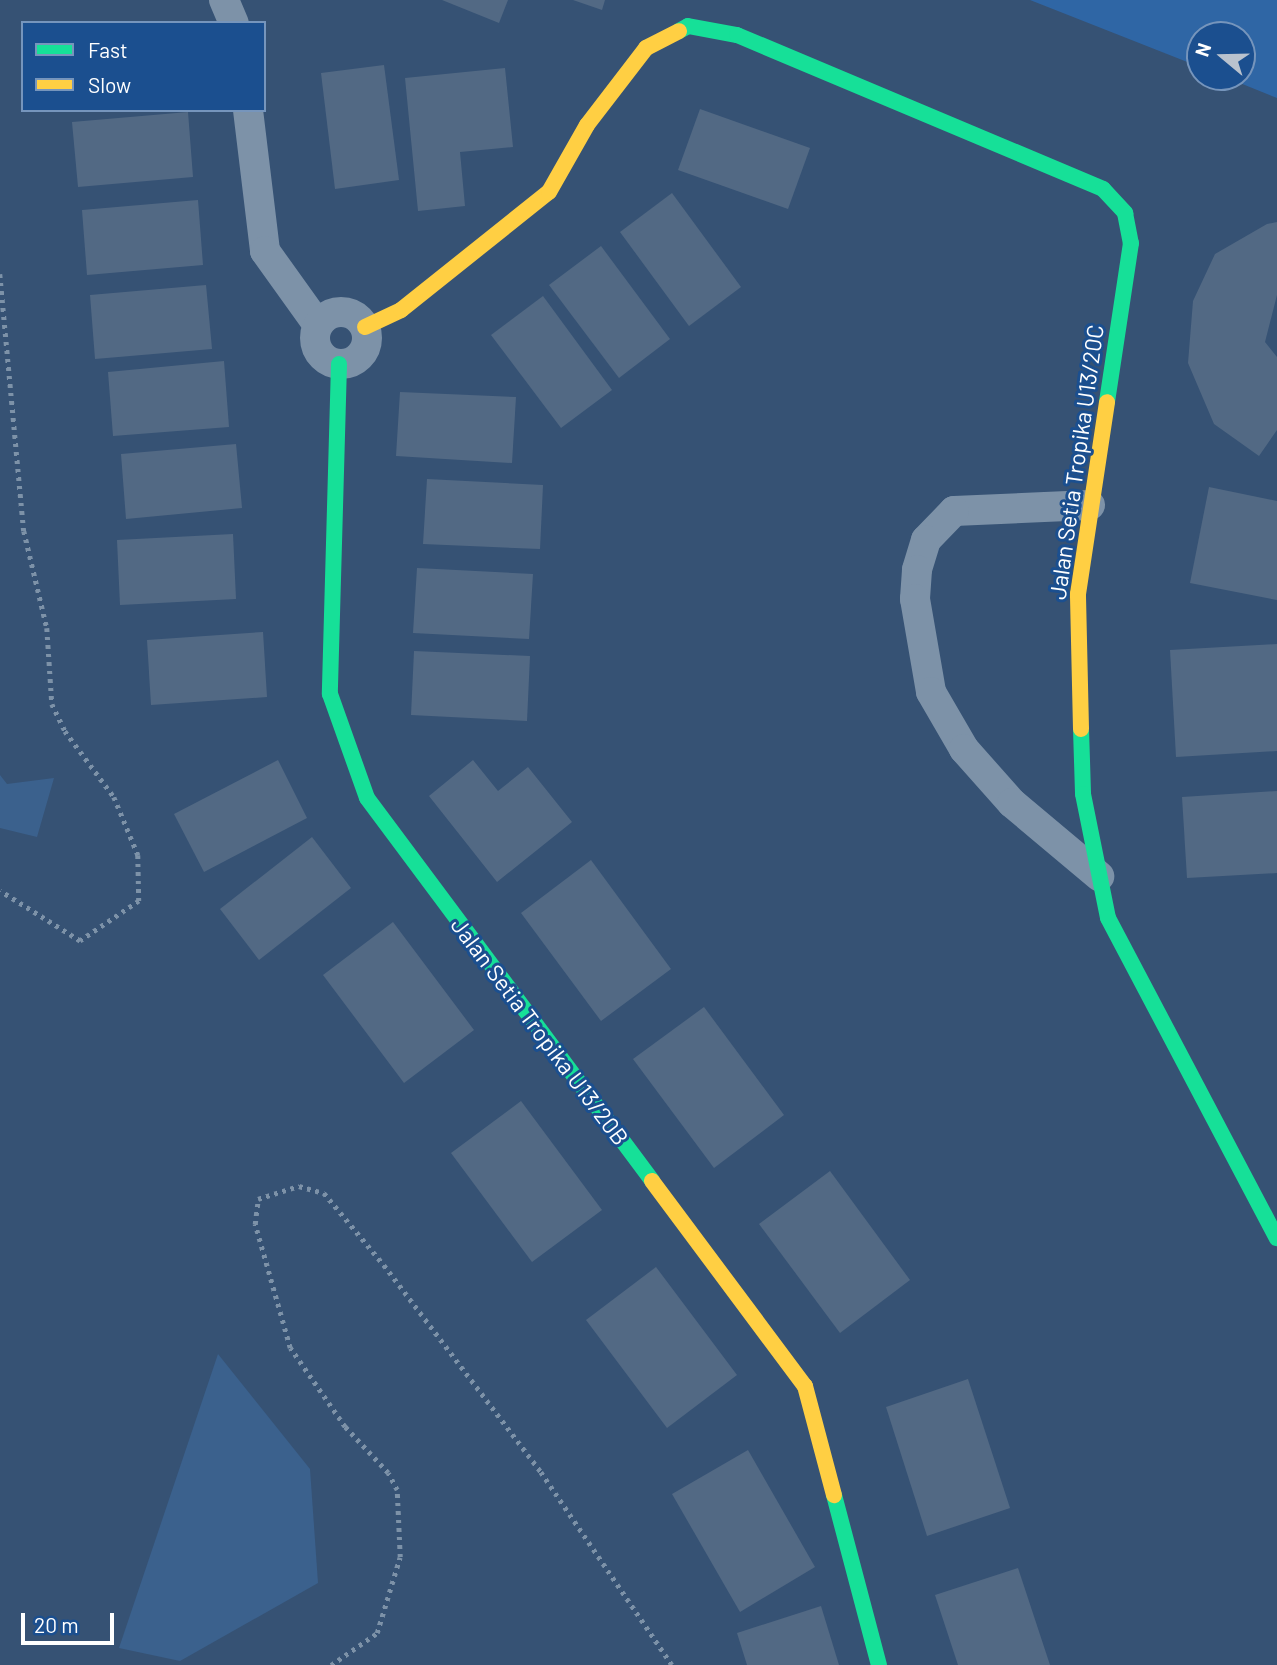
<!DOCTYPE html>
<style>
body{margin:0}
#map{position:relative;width:1277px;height:1665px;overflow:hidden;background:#365274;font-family:Barlow,sans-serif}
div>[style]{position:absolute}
.green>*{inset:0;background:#2f66a5}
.water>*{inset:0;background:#3b618d}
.building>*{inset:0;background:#526984}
.path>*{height:4.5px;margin-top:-2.25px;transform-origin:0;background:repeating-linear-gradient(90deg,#7d92a8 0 3.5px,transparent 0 8.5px)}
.street>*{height:30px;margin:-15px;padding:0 15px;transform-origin:15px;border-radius:15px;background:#7d92a8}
.street>.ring{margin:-15px;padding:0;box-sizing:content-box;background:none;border:30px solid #7d92a8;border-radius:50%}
.fast>*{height:16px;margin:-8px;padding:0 8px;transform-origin:8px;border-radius:8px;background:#16e098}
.slow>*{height:16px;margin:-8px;padding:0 8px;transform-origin:8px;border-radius:8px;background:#ffcf43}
span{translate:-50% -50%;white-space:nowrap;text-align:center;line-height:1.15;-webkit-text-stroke:6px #1b4f8f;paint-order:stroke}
.street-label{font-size:23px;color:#fff}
.legend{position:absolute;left:21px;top:21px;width:245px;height:91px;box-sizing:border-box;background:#1b4f8f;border:2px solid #7695bc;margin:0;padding:9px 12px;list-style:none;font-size:21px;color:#fff}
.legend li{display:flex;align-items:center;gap:14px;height:35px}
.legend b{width:35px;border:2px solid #7695bc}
.north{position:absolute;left:1186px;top:21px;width:70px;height:70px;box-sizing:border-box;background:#1b4f8f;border:2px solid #7695bc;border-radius:50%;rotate:289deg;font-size:19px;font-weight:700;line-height:28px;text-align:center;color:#fff}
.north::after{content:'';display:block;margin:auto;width:24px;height:32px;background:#b9c2ce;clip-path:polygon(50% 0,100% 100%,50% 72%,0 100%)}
.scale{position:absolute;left:21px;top:1613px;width:93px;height:32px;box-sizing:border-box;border:4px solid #fff;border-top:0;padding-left:9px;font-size:21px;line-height:24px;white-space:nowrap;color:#fff;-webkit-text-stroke:5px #1b4f8f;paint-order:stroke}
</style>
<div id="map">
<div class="green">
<i style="clip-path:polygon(1030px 0,1277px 0,1277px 98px,1225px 77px,1242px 77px,1242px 35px,1200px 35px,1200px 67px)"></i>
</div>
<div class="water">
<i style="clip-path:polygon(0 775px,7px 784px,54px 778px,37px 837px,0 828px)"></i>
<i style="clip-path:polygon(218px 1354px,310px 1469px,318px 1583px,180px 1661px,119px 1648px)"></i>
</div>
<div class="building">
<i style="clip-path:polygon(442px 0,508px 0,499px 23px)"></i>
<i style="clip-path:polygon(573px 0,605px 0,602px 10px)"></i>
<i style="clip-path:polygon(384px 65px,399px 180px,335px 189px,321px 73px)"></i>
<i style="clip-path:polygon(505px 68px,513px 147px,460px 152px,465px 206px,418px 211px,405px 78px)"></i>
<i style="clip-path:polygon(700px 109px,810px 148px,788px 209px,678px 170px)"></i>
<i style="clip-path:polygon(188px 112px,193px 177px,78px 187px,72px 122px)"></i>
<i style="clip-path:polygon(672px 193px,741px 287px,689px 326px,620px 232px)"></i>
<i style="clip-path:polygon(198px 200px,203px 265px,87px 275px,82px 210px)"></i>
<i style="clip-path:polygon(1277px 222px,1277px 295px,1265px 342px,1277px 357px,1277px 430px,1259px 456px,1214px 424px,1188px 363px,1193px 301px,1215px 254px,1267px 224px)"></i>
<i style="clip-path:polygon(601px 246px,670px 339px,619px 378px,549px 285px)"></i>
<i style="clip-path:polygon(206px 285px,212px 349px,95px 359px,90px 295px)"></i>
<i style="clip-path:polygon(543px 296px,612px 390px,561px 428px,491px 335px)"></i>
<i style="clip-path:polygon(224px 361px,229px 427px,113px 436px,108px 372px)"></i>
<i style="clip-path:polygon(400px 392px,516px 397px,512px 463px,396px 456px)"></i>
<i style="clip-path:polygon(236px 444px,242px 508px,126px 519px,121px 454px)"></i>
<i style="clip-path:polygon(427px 479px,543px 485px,540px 549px,423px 544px)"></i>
<i style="clip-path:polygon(1209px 487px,1277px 501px,1277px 600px,1190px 583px)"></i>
<i style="clip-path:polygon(233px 534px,236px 599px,120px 605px,117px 540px)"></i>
<i style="clip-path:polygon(417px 568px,533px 574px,529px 639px,413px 633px)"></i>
<i style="clip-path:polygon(263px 632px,267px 697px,151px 705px,147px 640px)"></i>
<i style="clip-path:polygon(1277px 644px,1277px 751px,1176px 757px,1170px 650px)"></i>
<i style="clip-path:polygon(414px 651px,530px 656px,527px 721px,411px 715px)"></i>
<i style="clip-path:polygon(278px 760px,307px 818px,204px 872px,174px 814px)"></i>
<i style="clip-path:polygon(473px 760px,498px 791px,528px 767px,572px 822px,497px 882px,429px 796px)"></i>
<i style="clip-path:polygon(1277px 791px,1277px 873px,1187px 878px,1182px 797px)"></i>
<i style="clip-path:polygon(312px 837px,351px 888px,259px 960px,220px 909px)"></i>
<i style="clip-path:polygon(591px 860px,671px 969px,601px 1021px,521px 913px)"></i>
<i style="clip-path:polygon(393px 922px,474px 1030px,404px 1083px,323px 975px)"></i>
<i style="clip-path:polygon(704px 1007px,784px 1115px,714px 1168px,633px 1059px)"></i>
<i style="clip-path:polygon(521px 1101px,602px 1210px,532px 1262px,451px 1153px)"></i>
<i style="clip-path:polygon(830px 1171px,910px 1280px,840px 1333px,759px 1224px)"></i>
<i style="clip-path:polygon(656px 1267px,737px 1375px,667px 1428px,586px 1320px)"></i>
<i style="clip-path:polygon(968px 1379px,1010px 1508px,927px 1536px,886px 1407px)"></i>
<i style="clip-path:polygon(748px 1450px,815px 1567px,740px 1612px,672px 1494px)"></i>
<i style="clip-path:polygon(1018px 1568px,1050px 1665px,958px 1665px,935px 1595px)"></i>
<i style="clip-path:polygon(821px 1606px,839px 1665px,747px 1665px,737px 1633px)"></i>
</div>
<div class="path">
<i style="left:0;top:274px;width:258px;rotate:84.7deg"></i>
<i style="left:24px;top:531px;width:100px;rotate:76.7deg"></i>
<i style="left:47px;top:628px;width:76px;rotate:86.2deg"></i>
<i style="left:52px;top:704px;width:30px;rotate:64deg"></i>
<i style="left:65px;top:731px;width:82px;rotate:53.4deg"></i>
<i style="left:114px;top:797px;width:63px;rotate:67.5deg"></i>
<i style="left:138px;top:855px;width:46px;rotate:88.8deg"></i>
<i style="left:139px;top:901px;width:71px;rotate:145.9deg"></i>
<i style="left:80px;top:941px;width:94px;rotate:-148deg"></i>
<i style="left:331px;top:1665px;width:56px;rotate:-34.8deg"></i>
<i style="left:377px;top:1633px;width:79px;rotate:-73.2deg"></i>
<i style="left:400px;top:1557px;width:67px;rotate:-92.6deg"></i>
<i style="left:397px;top:1490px;width:19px;rotate:-118deg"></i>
<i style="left:388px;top:1473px;width:63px;rotate:-133.1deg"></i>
<i style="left:345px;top:1427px;width:96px;rotate:-124.8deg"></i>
<i style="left:290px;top:1348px;width:129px;rotate:-105.8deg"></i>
<i style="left:255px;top:1224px;width:25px;rotate:-83deg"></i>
<i style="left:258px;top:1199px;width:43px;rotate:-17.6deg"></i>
<i style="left:299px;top:1186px;width:26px;rotate:16deg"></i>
<i style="left:324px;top:1193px;width:94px;rotate:50.2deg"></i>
<i style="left:384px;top:1265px;width:260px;rotate:52.8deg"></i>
<i style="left:541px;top:1472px;width:233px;rotate:55.8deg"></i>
</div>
<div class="street">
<i style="left:224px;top:0;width:25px;rotate:67deg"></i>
<i style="left:248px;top:110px;width:142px;rotate:83.1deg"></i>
<i style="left:265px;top:251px;width:91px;rotate:54.4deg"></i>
<i class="ring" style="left:315px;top:312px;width:22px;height:22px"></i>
<i style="left:1090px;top:505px;width:136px;rotate:177.5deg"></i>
<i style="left:954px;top:511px;width:40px;rotate:134deg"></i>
<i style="left:926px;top:540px;width:31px;rotate:107deg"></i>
<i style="left:917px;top:570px;width:29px;rotate:94deg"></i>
<i style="left:915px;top:599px;width:94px;rotate:80.2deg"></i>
<i style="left:931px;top:692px;width:66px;rotate:59.9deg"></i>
<i style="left:964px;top:749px;width:72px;rotate:48.4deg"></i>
<i style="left:1012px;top:803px;width:114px;rotate:40deg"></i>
</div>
<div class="fast">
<i style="left:679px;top:31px;width:10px;rotate:-29deg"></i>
<i style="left:688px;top:26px;width:50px;rotate:10.4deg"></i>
<i style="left:737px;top:35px;width:397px;rotate:22.8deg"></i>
<i style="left:1103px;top:189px;width:33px;rotate:47deg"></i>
<i style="left:1125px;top:213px;width:31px;rotate:79deg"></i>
<i style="left:1131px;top:243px;width:161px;rotate:98.6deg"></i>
<i style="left:339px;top:364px;width:330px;rotate:91.6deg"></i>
<i style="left:330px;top:694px;width:110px;rotate:70.4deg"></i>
<i style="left:367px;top:798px;width:477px;rotate:53.3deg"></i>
<i style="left:1081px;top:729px;width:65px;rotate:88.2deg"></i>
<i style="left:1083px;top:794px;width:126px;rotate:78.6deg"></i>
<i style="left:1108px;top:918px;width:362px;rotate:62.2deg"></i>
<i style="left:834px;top:1495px;width:176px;rotate:75.2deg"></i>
</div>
<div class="slow">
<i style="left:365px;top:327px;width:40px;rotate:-25deg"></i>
<i style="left:401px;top:310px;width:189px;rotate:-38.6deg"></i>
<i style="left:549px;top:192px;width:77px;rotate:-60.4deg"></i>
<i style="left:587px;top:125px;width:97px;rotate:-52.5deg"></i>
<i style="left:646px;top:48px;width:37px;rotate:-27deg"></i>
<i style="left:1081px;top:729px;width:135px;rotate:-91.3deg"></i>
<i style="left:1078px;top:594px;width:194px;rotate:-81.4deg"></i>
<i style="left:652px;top:1181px;width:256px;rotate:53.3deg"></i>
<i style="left:805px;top:1386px;width:113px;rotate:75.1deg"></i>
</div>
<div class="street-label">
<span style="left:1076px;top:462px;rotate:-82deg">Jalan Setia Tropika U13/20C</span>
<span style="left:540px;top:1031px;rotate:53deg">Jalan Setia Tropika U13/20B</span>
</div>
<ul class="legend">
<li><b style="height:9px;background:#16e098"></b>Fast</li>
<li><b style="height:9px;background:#ffcf43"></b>Slow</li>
</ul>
<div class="north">N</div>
<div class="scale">20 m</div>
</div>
